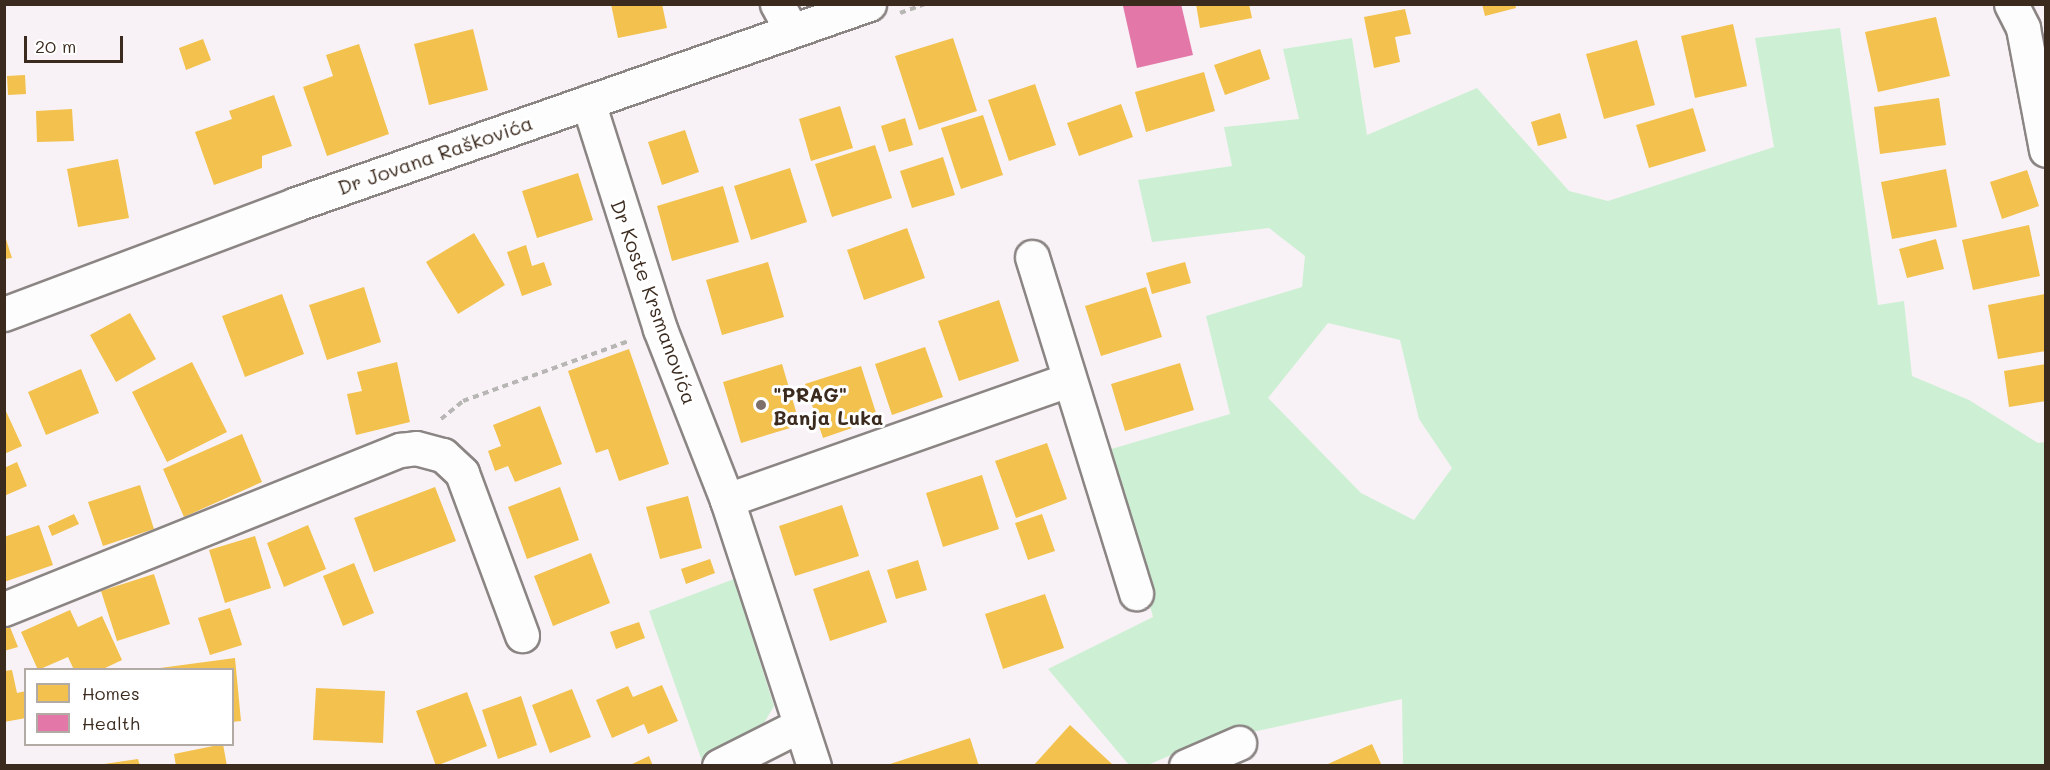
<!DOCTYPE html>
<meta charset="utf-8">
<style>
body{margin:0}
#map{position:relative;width:2050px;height:770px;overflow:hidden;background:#f8f2f6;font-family:Mali,sans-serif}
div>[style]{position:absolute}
.green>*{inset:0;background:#cdf0d4}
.homes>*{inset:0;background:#f2c14e}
.health>*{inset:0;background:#e377a8}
.path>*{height:4px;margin-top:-2px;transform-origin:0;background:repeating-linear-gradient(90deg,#b8b6b5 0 6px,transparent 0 10.5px)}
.roads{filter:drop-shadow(2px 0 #8b8584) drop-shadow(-2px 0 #8b8584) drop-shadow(0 2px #8b8584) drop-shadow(0 -2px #8b8584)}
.minor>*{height:33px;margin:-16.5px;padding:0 16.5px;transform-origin:16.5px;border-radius:16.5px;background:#fefdfe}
.dots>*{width:16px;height:16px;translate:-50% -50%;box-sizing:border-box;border:3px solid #fff;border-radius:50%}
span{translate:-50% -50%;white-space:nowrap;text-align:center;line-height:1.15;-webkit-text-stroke:6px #fff;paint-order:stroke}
.street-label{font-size:20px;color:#3b2a1e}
.poi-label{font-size:20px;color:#3b2a1e;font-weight:700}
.left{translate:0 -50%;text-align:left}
.frame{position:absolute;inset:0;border:6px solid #3b2a1e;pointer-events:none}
.legend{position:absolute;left:24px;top:668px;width:210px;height:78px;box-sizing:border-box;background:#fff;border:2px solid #b1aaa5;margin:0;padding:8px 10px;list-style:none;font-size:18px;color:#3b2a1e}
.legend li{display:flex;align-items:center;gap:12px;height:30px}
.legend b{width:30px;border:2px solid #b1aaa5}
.scale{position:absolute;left:24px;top:36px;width:99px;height:27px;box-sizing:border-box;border:3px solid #3b2a1e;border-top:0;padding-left:8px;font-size:18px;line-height:21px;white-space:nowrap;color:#3b2a1e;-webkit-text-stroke:4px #fff;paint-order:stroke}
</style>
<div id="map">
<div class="green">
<i style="clip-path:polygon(evenodd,1840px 28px,1878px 305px,1904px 301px,1912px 376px,1969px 400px,2038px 443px,2045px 442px,2045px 765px,1403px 765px,1402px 699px,1257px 731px,1226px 731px,1148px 765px,1129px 765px,1048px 669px,1153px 617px,1108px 450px,1230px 414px,1206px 316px,1302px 287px,1305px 256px,1269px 228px,1152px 242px,1138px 180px,1232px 166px,1224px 127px,1299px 119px,1283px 49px,1352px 38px,1367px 135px,1477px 88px,1569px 191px,1608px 201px,1774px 147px,1755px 38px,1840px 28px,1328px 323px,1400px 340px,1419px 419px,1452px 468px,1414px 520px,1361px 493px,1268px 398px,1328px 323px)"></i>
<i style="clip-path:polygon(734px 579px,774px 706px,760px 730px,702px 761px,649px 611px)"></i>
</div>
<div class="homes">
<i style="clip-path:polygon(611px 4px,662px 4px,667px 28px,618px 38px)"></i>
<i style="clip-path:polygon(1196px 4px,1249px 4px,1252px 18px,1200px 28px)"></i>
<i style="clip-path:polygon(1482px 4px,1515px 4px,1516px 8px,1485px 16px)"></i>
<i style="clip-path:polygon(1405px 9px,1411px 34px,1395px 37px,1400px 62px,1374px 68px,1364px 17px)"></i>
<i style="clip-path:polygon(1936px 17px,1950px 76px,1878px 92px,1865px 32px)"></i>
<i style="clip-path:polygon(1733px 24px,1747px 86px,1695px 98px,1681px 36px)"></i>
<i style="clip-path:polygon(473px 29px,488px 90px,429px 105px,414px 44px)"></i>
<i style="clip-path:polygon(953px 38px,977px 111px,919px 130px,895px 56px)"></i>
<i style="clip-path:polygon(203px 39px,211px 60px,186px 70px,179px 48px)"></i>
<i style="clip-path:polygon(1637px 40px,1655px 105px,1604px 119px,1586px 54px)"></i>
<i style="clip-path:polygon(359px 44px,389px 134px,327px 156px,303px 87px,333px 76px,326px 55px)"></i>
<i style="clip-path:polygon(1260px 49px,1270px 79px,1225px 95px,1214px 65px)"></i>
<i style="clip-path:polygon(1204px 72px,1215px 111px,1146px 132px,1135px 92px)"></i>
<i style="clip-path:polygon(25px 75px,26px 94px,8px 95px,7px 76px)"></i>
<i style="clip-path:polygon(1035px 84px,1056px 145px,1009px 161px,988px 100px)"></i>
<i style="clip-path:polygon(274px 95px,292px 146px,262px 156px,262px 168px,214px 185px,195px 132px,232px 119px,229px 111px)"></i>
<i style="clip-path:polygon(1939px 98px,1946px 145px,1880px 154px,1874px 107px)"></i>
<i style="clip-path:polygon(1121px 104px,1133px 137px,1079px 156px,1067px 123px)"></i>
<i style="clip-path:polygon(840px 106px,853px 148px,811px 161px,799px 119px)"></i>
<i style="clip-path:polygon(1693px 108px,1706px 151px,1649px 168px,1636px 125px)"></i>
<i style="clip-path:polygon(72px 109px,74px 141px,37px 142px,36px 111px)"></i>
<i style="clip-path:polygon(1560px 113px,1567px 138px,1538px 146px,1531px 122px)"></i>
<i style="clip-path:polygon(983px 115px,1003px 175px,961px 189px,941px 128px)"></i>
<i style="clip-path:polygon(905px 118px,913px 145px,889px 152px,881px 126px)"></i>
<i style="clip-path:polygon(685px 130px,699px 172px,662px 185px,648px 142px)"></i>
<i style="clip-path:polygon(875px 145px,892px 198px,832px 217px,815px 164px)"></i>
<i style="clip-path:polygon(943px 157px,955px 195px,912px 208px,900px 171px)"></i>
<i style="clip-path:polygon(118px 159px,129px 218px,78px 227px,67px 169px)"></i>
<i style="clip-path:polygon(790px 168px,807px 222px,751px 240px,734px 186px)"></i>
<i style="clip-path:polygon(1946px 169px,1957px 227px,1892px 239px,1881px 182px)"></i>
<i style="clip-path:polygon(2027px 170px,2039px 206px,2002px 219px,1990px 182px)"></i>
<i style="clip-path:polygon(578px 173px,593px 220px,537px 238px,522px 191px)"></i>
<i style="clip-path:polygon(723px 186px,739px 242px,672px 261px,657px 206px)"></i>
<i style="clip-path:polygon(2029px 225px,2040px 276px,1973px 290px,1962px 240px)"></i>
<i style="clip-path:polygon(907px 228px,925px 278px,864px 300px,847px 250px)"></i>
<i style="clip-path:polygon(4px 233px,12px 258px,4px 259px)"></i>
<i style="clip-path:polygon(474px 233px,505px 285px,458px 314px,426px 262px)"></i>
<i style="clip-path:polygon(1936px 239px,1944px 269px,1907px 278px,1899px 249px)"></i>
<i style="clip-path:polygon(526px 245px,532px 266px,544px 262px,552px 285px,522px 296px,507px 252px)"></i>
<i style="clip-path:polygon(768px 262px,784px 317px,722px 335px,706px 280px)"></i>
<i style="clip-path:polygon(1185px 262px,1191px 283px,1152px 294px,1146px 273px)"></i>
<i style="clip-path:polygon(364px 287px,381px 342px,327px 360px,309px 305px)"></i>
<i style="clip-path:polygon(1146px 287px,1162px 337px,1101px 356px,1085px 306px)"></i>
<i style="clip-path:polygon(282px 294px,304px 354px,245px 377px,222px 316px)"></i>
<i style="clip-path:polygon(2045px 294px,2046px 351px,1998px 359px,1988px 305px)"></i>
<i style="clip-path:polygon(999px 300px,1019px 361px,959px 381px,938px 321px)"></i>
<i style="clip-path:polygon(130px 313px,156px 359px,116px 382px,90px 335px)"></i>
<i style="clip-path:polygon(925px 347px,943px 397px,892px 415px,875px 364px)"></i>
<i style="clip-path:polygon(629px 349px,669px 464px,619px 481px,608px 449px,596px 453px,568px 371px)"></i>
<i style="clip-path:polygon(192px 362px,227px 432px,167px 462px,132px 392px)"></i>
<i style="clip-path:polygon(397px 362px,410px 422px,356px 435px,347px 394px,362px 391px,357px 372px)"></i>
<i style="clip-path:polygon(1180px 363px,1194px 410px,1125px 431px,1111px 384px)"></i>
<i style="clip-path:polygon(782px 364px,800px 425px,741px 443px,723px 382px)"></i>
<i style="clip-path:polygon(2046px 364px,2046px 401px,2009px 407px,2004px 371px)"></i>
<i style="clip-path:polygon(861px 366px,878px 419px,823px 438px,805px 384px)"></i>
<i style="clip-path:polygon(81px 369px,99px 413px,46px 435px,28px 392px)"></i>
<i style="clip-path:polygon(540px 406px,562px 464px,515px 482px,508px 466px,495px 471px,488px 451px,501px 446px,493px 425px)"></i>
<i style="clip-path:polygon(4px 407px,22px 446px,4px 454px)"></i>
<i style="clip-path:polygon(242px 434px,262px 482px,184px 517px,163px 469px)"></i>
<i style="clip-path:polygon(1047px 443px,1067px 499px,1016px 518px,995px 461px)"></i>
<i style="clip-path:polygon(17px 462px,27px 486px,4px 496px,4px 468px)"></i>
<i style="clip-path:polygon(982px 475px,999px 529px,943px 547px,926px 493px)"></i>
<i style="clip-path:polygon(140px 485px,154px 529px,103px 546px,88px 502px)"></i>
<i style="clip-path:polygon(435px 487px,456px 541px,374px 572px,354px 518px)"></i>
<i style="clip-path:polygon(560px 487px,579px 540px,527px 559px,508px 507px)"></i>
<i style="clip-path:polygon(688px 496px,702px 548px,660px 559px,646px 507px)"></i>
<i style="clip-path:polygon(842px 505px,859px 556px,795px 576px,779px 526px)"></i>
<i style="clip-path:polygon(74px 514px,79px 524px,52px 536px,48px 526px)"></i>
<i style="clip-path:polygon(1042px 514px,1055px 551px,1028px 560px,1015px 523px)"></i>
<i style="clip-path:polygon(39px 525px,53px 565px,4px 582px,4px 537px)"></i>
<i style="clip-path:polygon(308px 525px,326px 569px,284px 587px,267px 543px)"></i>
<i style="clip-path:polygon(255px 536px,271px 588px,225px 603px,209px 550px)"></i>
<i style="clip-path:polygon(591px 553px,610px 603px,553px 626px,534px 576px)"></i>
<i style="clip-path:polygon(710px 559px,715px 573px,686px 584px,681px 569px)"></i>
<i style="clip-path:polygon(918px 560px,927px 590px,896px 599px,887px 570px)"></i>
<i style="clip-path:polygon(354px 563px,374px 613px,343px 626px,323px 576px)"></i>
<i style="clip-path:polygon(869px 570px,887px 622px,830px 641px,813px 589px)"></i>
<i style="clip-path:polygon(154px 574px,170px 624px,117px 641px,101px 591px)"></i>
<i style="clip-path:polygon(1045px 594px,1064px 648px,1003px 669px,985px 614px)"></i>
<i style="clip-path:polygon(230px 608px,242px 645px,210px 655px,198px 618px)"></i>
<i style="clip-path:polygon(70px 610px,78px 627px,102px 616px,122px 660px,101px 670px,74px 670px,68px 657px,38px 670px,21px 632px)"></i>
<i style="clip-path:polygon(8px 622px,18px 647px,4px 651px,4px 623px)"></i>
<i style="clip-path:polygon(639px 622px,645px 638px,616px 649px,610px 632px)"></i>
<i style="clip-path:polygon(235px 658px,241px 721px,232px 722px,232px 670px,145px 670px)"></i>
<i style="clip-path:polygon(12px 670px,17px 693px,26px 691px,26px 718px,4px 722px,4px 671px)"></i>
<i style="clip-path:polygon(662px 685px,678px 721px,648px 734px,644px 724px,612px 738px,596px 700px,628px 686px,633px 697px)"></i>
<i style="clip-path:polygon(316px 688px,385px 691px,383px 743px,313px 740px)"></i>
<i style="clip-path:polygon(572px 689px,591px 737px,550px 753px,532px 705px)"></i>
<i style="clip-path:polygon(467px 692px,487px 746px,436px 766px,416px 711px)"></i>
<i style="clip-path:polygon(521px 696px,537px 745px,498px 759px,482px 710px)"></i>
<i style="clip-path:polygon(1070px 725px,1112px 764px,1111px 766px,1033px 766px)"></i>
<i style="clip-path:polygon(970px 738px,979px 766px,888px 766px,887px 765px)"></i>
<i style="clip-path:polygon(223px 744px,227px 766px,176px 766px,174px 754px)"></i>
<i style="clip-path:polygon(1372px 744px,1382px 766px,1329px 766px,1328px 764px)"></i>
<i style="clip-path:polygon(649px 756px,653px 766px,628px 766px)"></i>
<i style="clip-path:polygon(138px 759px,140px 766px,104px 766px,104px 764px)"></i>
</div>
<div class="health">
<i style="clip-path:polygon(1181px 4px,1193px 55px,1137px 68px,1123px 6px)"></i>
</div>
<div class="path">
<i style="left:900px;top:13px;width:27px;rotate:-20deg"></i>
<i style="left:441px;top:419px;width:28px;rotate:-39deg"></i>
<i style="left:463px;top:401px;width:177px;rotate:-19.9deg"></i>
</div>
<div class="roads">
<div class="minor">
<i style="left:777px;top:4px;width:29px;rotate:61deg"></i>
<i style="left:2011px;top:4px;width:27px;rotate:63deg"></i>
<i style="left:2023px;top:28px;width:124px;rotate:79.3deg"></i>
<i style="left:588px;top:102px;width:238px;rotate:72.4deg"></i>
<i style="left:660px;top:329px;width:184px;rotate:68.6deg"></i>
<i style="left:727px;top:500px;width:280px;rotate:71.9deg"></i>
<i style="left:1032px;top:257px;width:352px;rotate:72.8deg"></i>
<i style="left:4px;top:314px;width:312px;rotate:-20.6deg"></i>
<i style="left:296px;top:204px;width:607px;rotate:-19.24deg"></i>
<i style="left:727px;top:500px;width:361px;rotate:-19.4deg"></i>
<i style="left:4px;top:609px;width:427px;rotate:-21.9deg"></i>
<i style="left:400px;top:450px;width:16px;rotate:-7deg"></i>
<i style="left:416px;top:448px;width:28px;rotate:15deg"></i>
<i style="left:443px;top:455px;width:26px;rotate:43deg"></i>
<i style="left:462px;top:473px;width:173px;rotate:69.7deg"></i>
<i style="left:719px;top:766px;width:91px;rotate:-26.8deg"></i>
<i style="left:1186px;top:766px;width:58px;rotate:-23.5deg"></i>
</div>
</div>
<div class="dots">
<i style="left:761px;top:405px;background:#7d706a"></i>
</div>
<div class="street-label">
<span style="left:435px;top:155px;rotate:-19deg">Dr Jovana Raškovića</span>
<span style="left:654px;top:302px;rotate:70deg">Dr Koste Krsmanovića</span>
</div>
<div class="poi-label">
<span class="left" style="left:773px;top:406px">"PRAG"<br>Banja Luka</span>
</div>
<div class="frame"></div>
<ul class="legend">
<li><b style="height:16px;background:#f2c14e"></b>Homes</li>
<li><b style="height:16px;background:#e377a8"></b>Health</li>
</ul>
<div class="scale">20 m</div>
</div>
